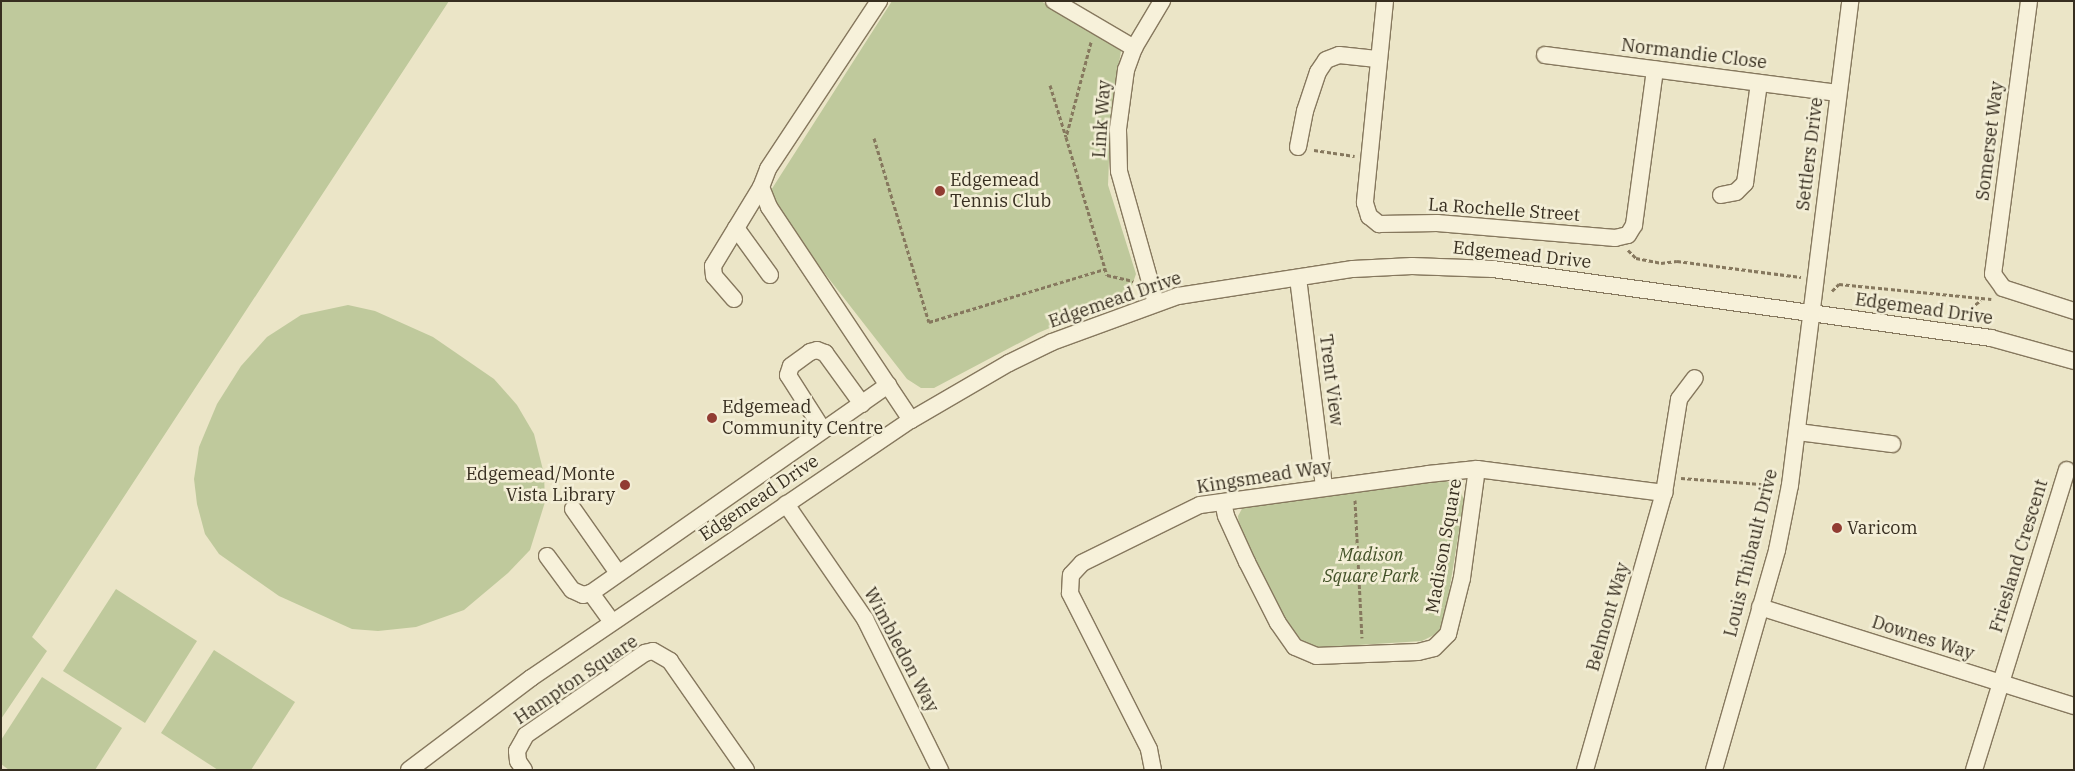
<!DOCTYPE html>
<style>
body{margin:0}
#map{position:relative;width:2075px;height:771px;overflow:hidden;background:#ebe5c7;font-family:"IBM Plex Serif",serif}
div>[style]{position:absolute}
.green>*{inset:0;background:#bfc99c}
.path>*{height:3px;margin-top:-1.5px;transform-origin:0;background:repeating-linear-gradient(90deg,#86785e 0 4px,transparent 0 6.5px)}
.roads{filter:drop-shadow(1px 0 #86785e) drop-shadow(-1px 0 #86785e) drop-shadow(0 1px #86785e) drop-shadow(0 -1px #86785e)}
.minor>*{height:16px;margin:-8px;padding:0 8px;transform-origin:8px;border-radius:8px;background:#f7f1da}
.dots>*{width:14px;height:14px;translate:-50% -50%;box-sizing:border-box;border:2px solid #f3eed6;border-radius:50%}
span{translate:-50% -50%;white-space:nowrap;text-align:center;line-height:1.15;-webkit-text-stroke:5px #f3eed6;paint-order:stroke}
.street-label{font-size:18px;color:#372e20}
.poi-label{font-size:18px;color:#372e20}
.left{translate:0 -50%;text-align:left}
.right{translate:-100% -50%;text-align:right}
.park-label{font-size:18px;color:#435228;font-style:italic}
.frame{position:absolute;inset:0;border:2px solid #372e20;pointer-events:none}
</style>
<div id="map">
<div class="green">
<i style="clip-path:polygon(1px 1px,449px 1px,32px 637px,47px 651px,1px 719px)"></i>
<i style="clip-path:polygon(892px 1px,1041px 1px,1121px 51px,1111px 111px,1108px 185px,1136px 274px,1129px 294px,1038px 333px,934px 388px,921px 388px,907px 379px,766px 198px)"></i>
<i style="clip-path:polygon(348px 305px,375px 311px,433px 337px,494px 379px,517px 405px,534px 434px,544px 474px,545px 502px,530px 550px,508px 573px,464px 610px,416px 627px,378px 631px,352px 629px,279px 596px,219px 554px,205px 534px,197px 504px,194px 479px,199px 447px,217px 404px,241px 366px,267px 337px,301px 315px)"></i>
<i style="clip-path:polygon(1442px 480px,1458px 485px,1464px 500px,1445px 617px,1438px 633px,1422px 641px,1311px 648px,1295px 640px,1239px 526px,1238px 516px,1243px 507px)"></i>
<i style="clip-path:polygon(116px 589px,197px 641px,145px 723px,63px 671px)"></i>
<i style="clip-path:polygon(214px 650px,295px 702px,251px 770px,218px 770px,161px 733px)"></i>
<i style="clip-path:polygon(42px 677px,122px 728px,95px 770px,9px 770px,1px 764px,1px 740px)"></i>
</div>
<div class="path">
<i style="left:1091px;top:42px;width:98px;rotate:104.7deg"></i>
<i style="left:1066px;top:137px;width:144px;rotate:73.5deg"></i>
<i style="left:1107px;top:275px;width:27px;rotate:13deg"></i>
<i style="left:1050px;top:85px;width:54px;rotate:72.9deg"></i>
<i style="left:874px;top:138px;width:192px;rotate:73.4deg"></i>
<i style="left:929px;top:322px;width:184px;rotate:-16.8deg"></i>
<i style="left:1314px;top:150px;width:41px;rotate:8.3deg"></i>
<i style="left:1628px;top:250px;width:11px;rotate:45deg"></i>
<i style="left:1636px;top:258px;width:25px;rotate:11deg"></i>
<i style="left:1661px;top:263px;width:16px;rotate:-7deg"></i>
<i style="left:1677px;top:261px;width:125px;rotate:7.4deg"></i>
<i style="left:1832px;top:291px;width:10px;rotate:-45deg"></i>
<i style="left:1839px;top:284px;width:153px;rotate:5.6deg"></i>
<i style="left:1960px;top:316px;width:26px;rotate:-37deg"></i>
<i style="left:1681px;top:478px;width:93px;rotate:4.3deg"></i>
<i style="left:1355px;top:500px;width:138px;rotate:87.1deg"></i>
</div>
<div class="roads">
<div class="minor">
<i style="left:879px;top:1px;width:201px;rotate:123.5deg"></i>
<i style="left:768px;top:169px;width:19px;rotate:111deg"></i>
<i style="left:761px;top:187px;width:22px;rotate:68deg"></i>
<i style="left:769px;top:207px;width:256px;rotate:56.3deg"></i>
<i style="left:1054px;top:1px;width:93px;rotate:30.4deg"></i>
<i style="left:1385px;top:1px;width:203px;rotate:95.7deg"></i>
<i style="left:1365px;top:203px;width:14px;rotate:73deg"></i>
<i style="left:1369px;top:216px;width:13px;rotate:39deg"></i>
<i style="left:1379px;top:224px;width:58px;rotate:-1deg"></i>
<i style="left:1437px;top:223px;width:179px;rotate:4.8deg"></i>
<i style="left:1615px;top:238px;width:13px;rotate:-13deg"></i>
<i style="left:1628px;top:235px;width:12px;rotate:-59deg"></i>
<i style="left:1634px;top:225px;width:157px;rotate:-82.3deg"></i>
<i style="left:2029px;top:1px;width:275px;rotate:97.5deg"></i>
<i style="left:1993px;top:274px;width:17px;rotate:54deg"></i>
<i style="left:2003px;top:288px;width:75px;rotate:17.9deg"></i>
<i style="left:1545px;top:55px;width:295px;rotate:7.4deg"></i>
<i style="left:1298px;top:147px;width:37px;rotate:-79deg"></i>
<i style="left:1305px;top:111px;width:41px;rotate:-71.6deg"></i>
<i style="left:1318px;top:72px;width:14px;rotate:-56deg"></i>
<i style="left:1326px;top:60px;width:14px;rotate:-21deg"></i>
<i style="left:1339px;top:55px;width:38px;rotate:6deg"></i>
<i style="left:1721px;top:195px;width:15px;rotate:-11deg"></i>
<i style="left:1736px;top:192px;width:13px;rotate:-45deg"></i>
<i style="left:1745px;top:183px;width:101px;rotate:-82deg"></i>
<i style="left:736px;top:228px;width:58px;rotate:54.1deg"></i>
<i style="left:1298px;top:278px;width:211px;rotate:82.9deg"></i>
<i style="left:734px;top:299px;width:30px;rotate:-131deg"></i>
<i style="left:714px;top:276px;width:10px;rotate:-96deg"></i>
<i style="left:713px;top:266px;width:92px;rotate:-58.7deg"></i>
<i style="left:1156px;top:303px;width:137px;rotate:-105.7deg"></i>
<i style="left:1119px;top:171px;width:42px;rotate:-91.4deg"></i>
<i style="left:1118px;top:129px;width:60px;rotate:-82.3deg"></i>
<i style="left:1126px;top:70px;width:23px;rotate:-70deg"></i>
<i style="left:1134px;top:48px;width:55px;rotate:-59.2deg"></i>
<i style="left:823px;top:430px;width:65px;rotate:-122.5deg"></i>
<i style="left:788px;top:375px;width:9px;rotate:-72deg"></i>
<i style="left:791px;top:366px;width:24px;rotate:-36deg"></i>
<i style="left:810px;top:352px;width:7px;rotate:-16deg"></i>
<i style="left:817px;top:350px;width:9px;rotate:21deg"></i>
<i style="left:825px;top:353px;width:63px;rotate:54deg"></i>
<i style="left:1798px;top:432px;width:95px;rotate:7.3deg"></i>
<i style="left:1223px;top:502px;width:14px;rotate:78deg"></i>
<i style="left:1226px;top:516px;width:51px;rotate:65.5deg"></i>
<i style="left:1247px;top:562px;width:68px;rotate:63.1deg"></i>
<i style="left:1278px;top:623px;width:29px;rotate:55deg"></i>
<i style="left:1295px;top:647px;width:23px;rotate:23deg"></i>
<i style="left:1316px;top:656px;width:102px;rotate:-2.2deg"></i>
<i style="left:1418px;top:652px;width:16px;rotate:-14deg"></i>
<i style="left:1434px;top:648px;width:20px;rotate:-45deg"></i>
<i style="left:1448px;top:634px;width:58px;rotate:-76deg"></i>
<i style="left:1462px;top:578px;width:110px;rotate:-82.2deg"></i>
<i style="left:786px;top:504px;width:140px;rotate:55.5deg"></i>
<i style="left:865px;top:619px;width:169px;rotate:63.6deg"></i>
<i style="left:573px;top:509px;width:78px;rotate:54.9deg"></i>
<i style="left:547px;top:556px;width:42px;rotate:53.7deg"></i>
<i style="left:572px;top:590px;width:12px;rotate:24deg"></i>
<i style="left:583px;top:595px;width:8px;rotate:-14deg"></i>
<i style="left:1760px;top:607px;width:329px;rotate:17.5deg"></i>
<i style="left:612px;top:622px;width:36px;rotate:-126deg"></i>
<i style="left:591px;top:593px;width:363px;rotate:-35deg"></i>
<i style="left:409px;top:770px;width:153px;rotate:-37deg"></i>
<i style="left:531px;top:678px;width:459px;rotate:-34.2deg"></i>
<i style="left:911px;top:420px;width:113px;rotate:-30.2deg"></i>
<i style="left:1009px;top:363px;width:48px;rotate:-26deg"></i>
<i style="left:1052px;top:342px;width:134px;rotate:-20.1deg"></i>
<i style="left:1178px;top:296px;width:177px;rotate:-8.8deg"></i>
<i style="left:1353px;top:269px;width:59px;rotate:-2.9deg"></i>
<i style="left:1412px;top:266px;width:81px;rotate:2.1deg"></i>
<i style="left:1493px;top:269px;width:503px;rotate:7.89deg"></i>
<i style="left:1991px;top:338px;width:86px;rotate:15.5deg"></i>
<i style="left:524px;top:770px;width:11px;rotate:-124deg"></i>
<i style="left:518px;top:761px;width:10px;rotate:-96deg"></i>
<i style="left:517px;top:751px;width:18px;rotate:-61deg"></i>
<i style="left:526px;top:735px;width:145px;rotate:-34.6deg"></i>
<i style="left:645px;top:653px;width:8px;rotate:-14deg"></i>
<i style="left:653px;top:651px;width:20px;rotate:30deg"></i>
<i style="left:670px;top:661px;width:133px;rotate:55.1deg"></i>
<i style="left:1153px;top:770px;width:21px;rotate:-101deg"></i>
<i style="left:1149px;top:749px;width:175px;rotate:-116.9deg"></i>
<i style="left:1070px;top:593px;width:18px;rotate:-87deg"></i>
<i style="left:1071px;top:575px;width:16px;rotate:-47deg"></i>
<i style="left:1082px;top:563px;width:131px;rotate:-26.2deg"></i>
<i style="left:1200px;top:505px;width:230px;rotate:-7.7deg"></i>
<i style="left:1428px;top:474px;width:49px;rotate:-5.8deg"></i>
<i style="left:1477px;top:469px;width:189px;rotate:7.3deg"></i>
<i style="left:1585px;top:770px;width:288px;rotate:-74.1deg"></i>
<i style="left:1664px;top:493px;width:95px;rotate:-80.9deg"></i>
<i style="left:1679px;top:399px;width:26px;rotate:-53deg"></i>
<i style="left:1714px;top:770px;width:229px;rotate:-74deg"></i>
<i style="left:1777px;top:550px;width:66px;rotate:-78.7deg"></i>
<i style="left:1790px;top:485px;width:488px;rotate:-82.9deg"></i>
<i style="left:1974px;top:770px;width:314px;rotate:-72.8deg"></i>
</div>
</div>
<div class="dots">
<i style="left:940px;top:191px;background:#913c32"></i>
<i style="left:712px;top:418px;background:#913c32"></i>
<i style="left:625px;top:485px;background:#913c32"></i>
<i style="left:1837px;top:528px;background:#913c32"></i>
</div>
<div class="street-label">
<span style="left:1694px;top:54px;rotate:7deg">Normandie Close</span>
<span style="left:1102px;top:119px;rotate:-86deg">Link Way</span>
<span style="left:1990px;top:141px;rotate:-83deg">Somerset Way</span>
<span style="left:1810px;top:154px;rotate:-83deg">Settlers Drive</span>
<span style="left:1504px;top:210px;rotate:4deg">La Rochelle Street</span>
<span style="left:1522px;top:255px;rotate:6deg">Edgemead Drive</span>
<span style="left:1115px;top:300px;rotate:-19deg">Edgemead Drive</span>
<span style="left:1924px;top:309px;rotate:8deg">Edgemead Drive</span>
<span style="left:1331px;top:380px;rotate:83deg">Trent View</span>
<span style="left:1264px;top:477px;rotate:-9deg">Kingsmead Way</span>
<span style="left:759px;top:498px;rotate:-34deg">Edgemead Drive</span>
<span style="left:1444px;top:546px;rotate:-80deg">Madison Square</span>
<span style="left:1751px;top:553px;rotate:-76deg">Louis Thibault Drive</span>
<span style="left:2019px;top:556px;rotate:-73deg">Friesland Crescent</span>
<span style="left:1608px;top:617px;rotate:-74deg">Belmont Way</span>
<span style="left:1923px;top:638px;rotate:18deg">Downes Way</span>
<span style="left:901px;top:650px;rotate:62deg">Wimbledon Way</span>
<span style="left:576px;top:680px;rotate:-34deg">Hampton Square</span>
</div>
<div class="poi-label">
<span class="left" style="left:950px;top:191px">Edgemead<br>Tennis Club</span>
<span class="left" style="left:722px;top:418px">Edgemead<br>Community Centre</span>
<span class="right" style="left:615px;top:485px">Edgemead/Monte<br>Vista Library</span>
<span class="left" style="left:1847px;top:528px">Varicom</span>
</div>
<div class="park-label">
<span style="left:1371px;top:566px">Madison<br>Square Park</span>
</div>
<div class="frame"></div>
</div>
